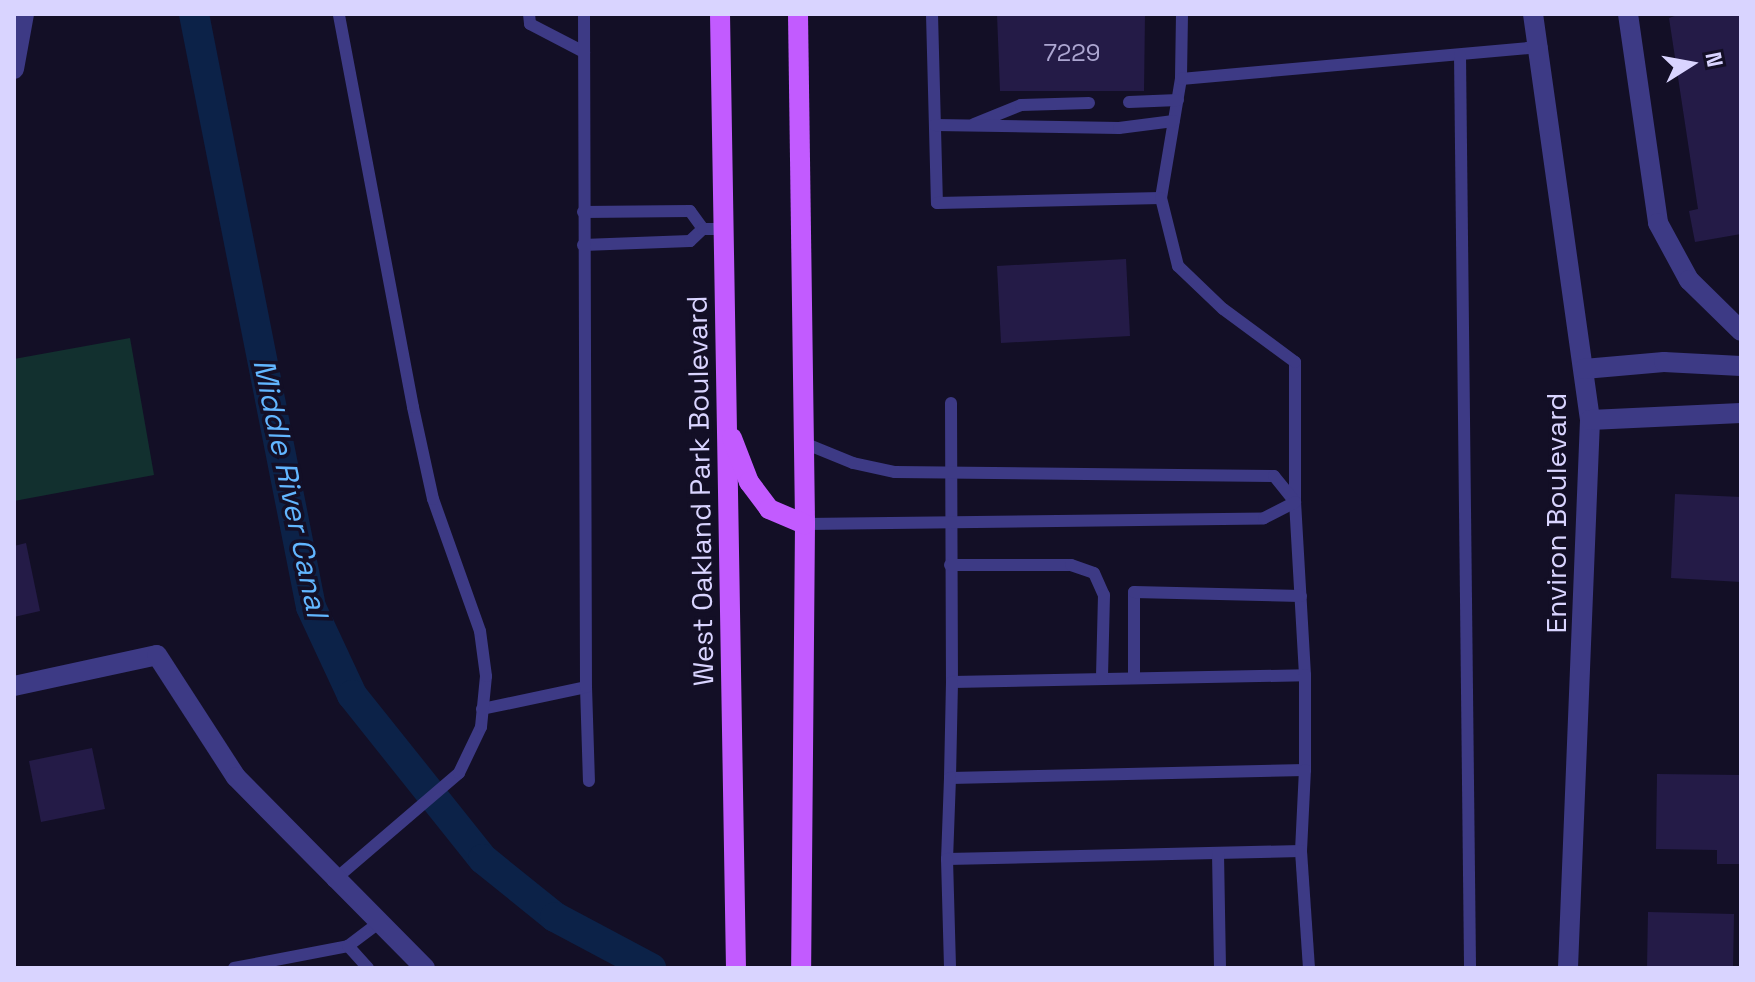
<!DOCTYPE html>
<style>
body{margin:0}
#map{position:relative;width:1755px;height:982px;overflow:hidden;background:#130f26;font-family:"Space Grotesk",sans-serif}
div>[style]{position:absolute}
.green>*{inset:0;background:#12302f}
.canal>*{height:30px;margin:-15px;padding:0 15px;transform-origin:15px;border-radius:15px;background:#0c2248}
.building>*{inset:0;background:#241b47}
.service>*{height:12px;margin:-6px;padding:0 6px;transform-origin:6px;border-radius:6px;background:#3d3a85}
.minor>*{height:20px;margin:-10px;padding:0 10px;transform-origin:10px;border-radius:10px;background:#3d3a85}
.primary>*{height:20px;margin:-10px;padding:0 10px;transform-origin:10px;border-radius:10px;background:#c25bff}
span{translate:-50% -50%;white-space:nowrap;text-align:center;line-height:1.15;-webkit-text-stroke:7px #130f26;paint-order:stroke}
.number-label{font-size:24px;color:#aca6d1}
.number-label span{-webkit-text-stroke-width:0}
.street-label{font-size:28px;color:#d9d4ff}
.water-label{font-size:30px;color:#62b6ff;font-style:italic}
.frame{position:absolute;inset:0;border:16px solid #d9d4ff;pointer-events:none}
.north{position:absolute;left:1651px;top:24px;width:80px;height:80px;-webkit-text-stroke:6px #130f26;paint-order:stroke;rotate:79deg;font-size:22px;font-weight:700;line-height:32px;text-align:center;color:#d9d4ff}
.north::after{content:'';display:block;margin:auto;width:28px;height:36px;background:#d9d4ff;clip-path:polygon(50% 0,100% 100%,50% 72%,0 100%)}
</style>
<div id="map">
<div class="green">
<i style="clip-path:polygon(130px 338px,154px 475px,14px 501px,14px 359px)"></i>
</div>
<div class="canal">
<i style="left:194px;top:14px;width:604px;rotate:78.84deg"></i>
<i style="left:311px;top:607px;width:97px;rotate:65deg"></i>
<i style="left:352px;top:695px;width:210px;rotate:51.4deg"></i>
<i style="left:483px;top:859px;width:92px;rotate:38.9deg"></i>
<i style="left:555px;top:917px;width:109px;rotate:28deg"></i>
</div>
<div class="building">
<i style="clip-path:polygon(997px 14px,1145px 14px,1144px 91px,1000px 91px)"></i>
<i style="clip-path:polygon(1680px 14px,1741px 14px,1741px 234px,1695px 242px,1689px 211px,1698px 209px,1669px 18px)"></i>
<i style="clip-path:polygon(1126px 259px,1130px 336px,1001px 343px,997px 266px)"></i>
<i style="clip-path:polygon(1675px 494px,1741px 497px,1741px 582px,1671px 578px)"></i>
<i style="clip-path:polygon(26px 543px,40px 611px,14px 617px,14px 546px)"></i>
<i style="clip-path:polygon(92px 748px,105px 809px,41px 822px,29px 761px)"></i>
<i style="clip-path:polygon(1657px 774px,1741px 775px,1741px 864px,1717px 864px,1717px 850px,1656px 849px)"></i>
<i style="clip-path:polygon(1648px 912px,1734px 914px,1733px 968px,1647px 968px)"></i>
</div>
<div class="service">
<i style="left:529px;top:14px;width:10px;rotate:84deg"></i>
<i style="left:530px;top:24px;width:61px;rotate:27.4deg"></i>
<i style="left:932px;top:14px;width:189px;rotate:88.5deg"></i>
<i style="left:937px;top:203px;width:224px;rotate:-1.3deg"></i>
<i style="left:1161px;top:198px;width:121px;rotate:-80.5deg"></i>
<i style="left:1182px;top:14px;width:65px;rotate:90.9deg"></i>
<i style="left:1181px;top:79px;width:362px;rotate:-5.1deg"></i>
<i style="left:1460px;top:55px;width:913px;rotate:89.37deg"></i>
<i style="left:1129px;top:102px;width:49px;rotate:-2.3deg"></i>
<i style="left:974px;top:124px;width:51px;rotate:-22deg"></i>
<i style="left:1021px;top:105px;width:68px;rotate:-1.7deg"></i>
<i style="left:935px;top:125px;width:184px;rotate:0.9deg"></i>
<i style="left:1119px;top:128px;width:55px;rotate:-7.3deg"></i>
<i style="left:583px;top:212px;width:107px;rotate:-0.5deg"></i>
<i style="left:690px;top:211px;width:22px;rotate:54deg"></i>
<i style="left:583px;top:245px;width:107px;rotate:-2.1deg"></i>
<i style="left:690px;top:241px;width:18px;rotate:-43deg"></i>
<i style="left:703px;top:229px;width:20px"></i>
<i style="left:951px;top:403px;width:279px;rotate:89.8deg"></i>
<i style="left:952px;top:682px;width:353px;rotate:-1.1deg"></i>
<i style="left:1305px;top:675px;width:173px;rotate:-93.3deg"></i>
<i style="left:1295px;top:502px;width:140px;rotate:-90deg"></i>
<i style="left:1295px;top:362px;width:89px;rotate:-143.6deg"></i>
<i style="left:1223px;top:309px;width:62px;rotate:-136.3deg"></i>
<i style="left:1178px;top:266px;width:70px;rotate:-104deg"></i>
<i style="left:804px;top:443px;width:53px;rotate:22.2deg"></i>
<i style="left:853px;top:463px;width:43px;rotate:12.1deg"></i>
<i style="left:895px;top:472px;width:379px;rotate:0.6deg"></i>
<i style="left:1274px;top:476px;width:33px;rotate:51deg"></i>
<i style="left:805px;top:524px;width:459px;rotate:-0.7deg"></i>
<i style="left:1264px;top:518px;width:35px;rotate:-27deg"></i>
<i style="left:950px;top:565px;width:121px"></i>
<i style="left:1071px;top:565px;width:24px;rotate:19deg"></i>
<i style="left:1094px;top:573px;width:24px;rotate:66deg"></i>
<i style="left:1104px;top:595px;width:84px;rotate:91.4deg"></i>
<i style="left:1134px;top:678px;width:86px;rotate:-90deg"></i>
<i style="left:1134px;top:592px;width:167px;rotate:1.4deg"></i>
<i style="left:952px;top:682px;width:96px;rotate:91.2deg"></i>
<i style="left:950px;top:778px;width:355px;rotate:-1.3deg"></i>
<i style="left:1305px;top:770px;width:95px;rotate:-90deg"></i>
<i style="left:586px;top:687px;width:94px;rotate:88.2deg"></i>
<i style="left:482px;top:709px;width:106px;rotate:-11.9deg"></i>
<i style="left:586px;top:687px;width:673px;rotate:-90.17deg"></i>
<i style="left:950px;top:778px;width:81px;rotate:92.1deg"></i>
<i style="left:947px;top:859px;width:354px;rotate:-1.3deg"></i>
<i style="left:1301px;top:851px;width:81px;rotate:-87.2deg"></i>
<i style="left:1301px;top:851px;width:117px;rotate:86.1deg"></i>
<i style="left:1218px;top:853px;width:115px;rotate:89deg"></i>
<i style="left:947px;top:859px;width:109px;rotate:88.4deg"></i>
<i style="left:333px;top:881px;width:166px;rotate:-40.6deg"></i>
<i style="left:459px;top:773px;width:51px;rotate:-64.4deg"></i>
<i style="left:481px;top:727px;width:51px;rotate:-84.4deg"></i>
<i style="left:486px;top:676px;width:45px;rotate:-97.6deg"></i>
<i style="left:480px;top:631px;width:140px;rotate:-109.6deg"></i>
<i style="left:433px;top:499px;width:94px;rotate:-102.3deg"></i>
<i style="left:413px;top:407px;width:400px;rotate:-100.7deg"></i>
<i style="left:234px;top:968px;width:116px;rotate:-10.9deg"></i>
<i style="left:368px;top:968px;width:30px;rotate:-132deg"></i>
<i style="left:348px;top:946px;width:38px;rotate:-37deg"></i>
</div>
<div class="minor">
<i style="left:1533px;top:14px;width:410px;rotate:82deg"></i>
<i style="left:1590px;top:420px;width:548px;rotate:92.3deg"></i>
<i style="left:1628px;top:14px;width:211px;rotate:81.8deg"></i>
<i style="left:1658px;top:223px;width:65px;rotate:61.5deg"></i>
<i style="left:1689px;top:280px;width:73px;rotate:44.4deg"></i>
<i style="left:14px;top:69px;width:56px;rotate:-79.7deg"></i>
<i style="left:1584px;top:369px;width:80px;rotate:-5deg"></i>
<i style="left:1664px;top:362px;width:77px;rotate:3deg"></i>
<i style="left:1590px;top:420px;width:151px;rotate:-2.7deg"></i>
<i style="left:14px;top:686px;width:146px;rotate:-12.2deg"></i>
<i style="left:157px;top:655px;width:145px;rotate:57.1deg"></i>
<i style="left:236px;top:777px;width:269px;rotate:45.3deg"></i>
</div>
<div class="primary">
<i style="left:720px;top:14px;width:954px;rotate:89.04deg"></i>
<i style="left:798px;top:14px;width:510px;rotate:89.21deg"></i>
<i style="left:805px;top:524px;width:444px;rotate:90.5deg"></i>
<i style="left:732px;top:438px;width:47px;rotate:68.9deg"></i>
<i style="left:749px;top:482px;width:34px;rotate:53deg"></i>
<i style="left:769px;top:509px;width:39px;rotate:23deg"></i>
</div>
<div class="number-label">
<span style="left:1072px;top:53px">7229</span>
</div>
<div class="street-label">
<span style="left:700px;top:491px;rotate:-91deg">West Oakland Park Boulevard</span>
<span style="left:1556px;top:513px;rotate:-90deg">Environ Boulevard</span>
</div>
<div class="water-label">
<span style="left:290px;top:488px;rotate:78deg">Middle River Canal</span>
</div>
<div class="frame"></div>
<div class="north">N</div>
</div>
